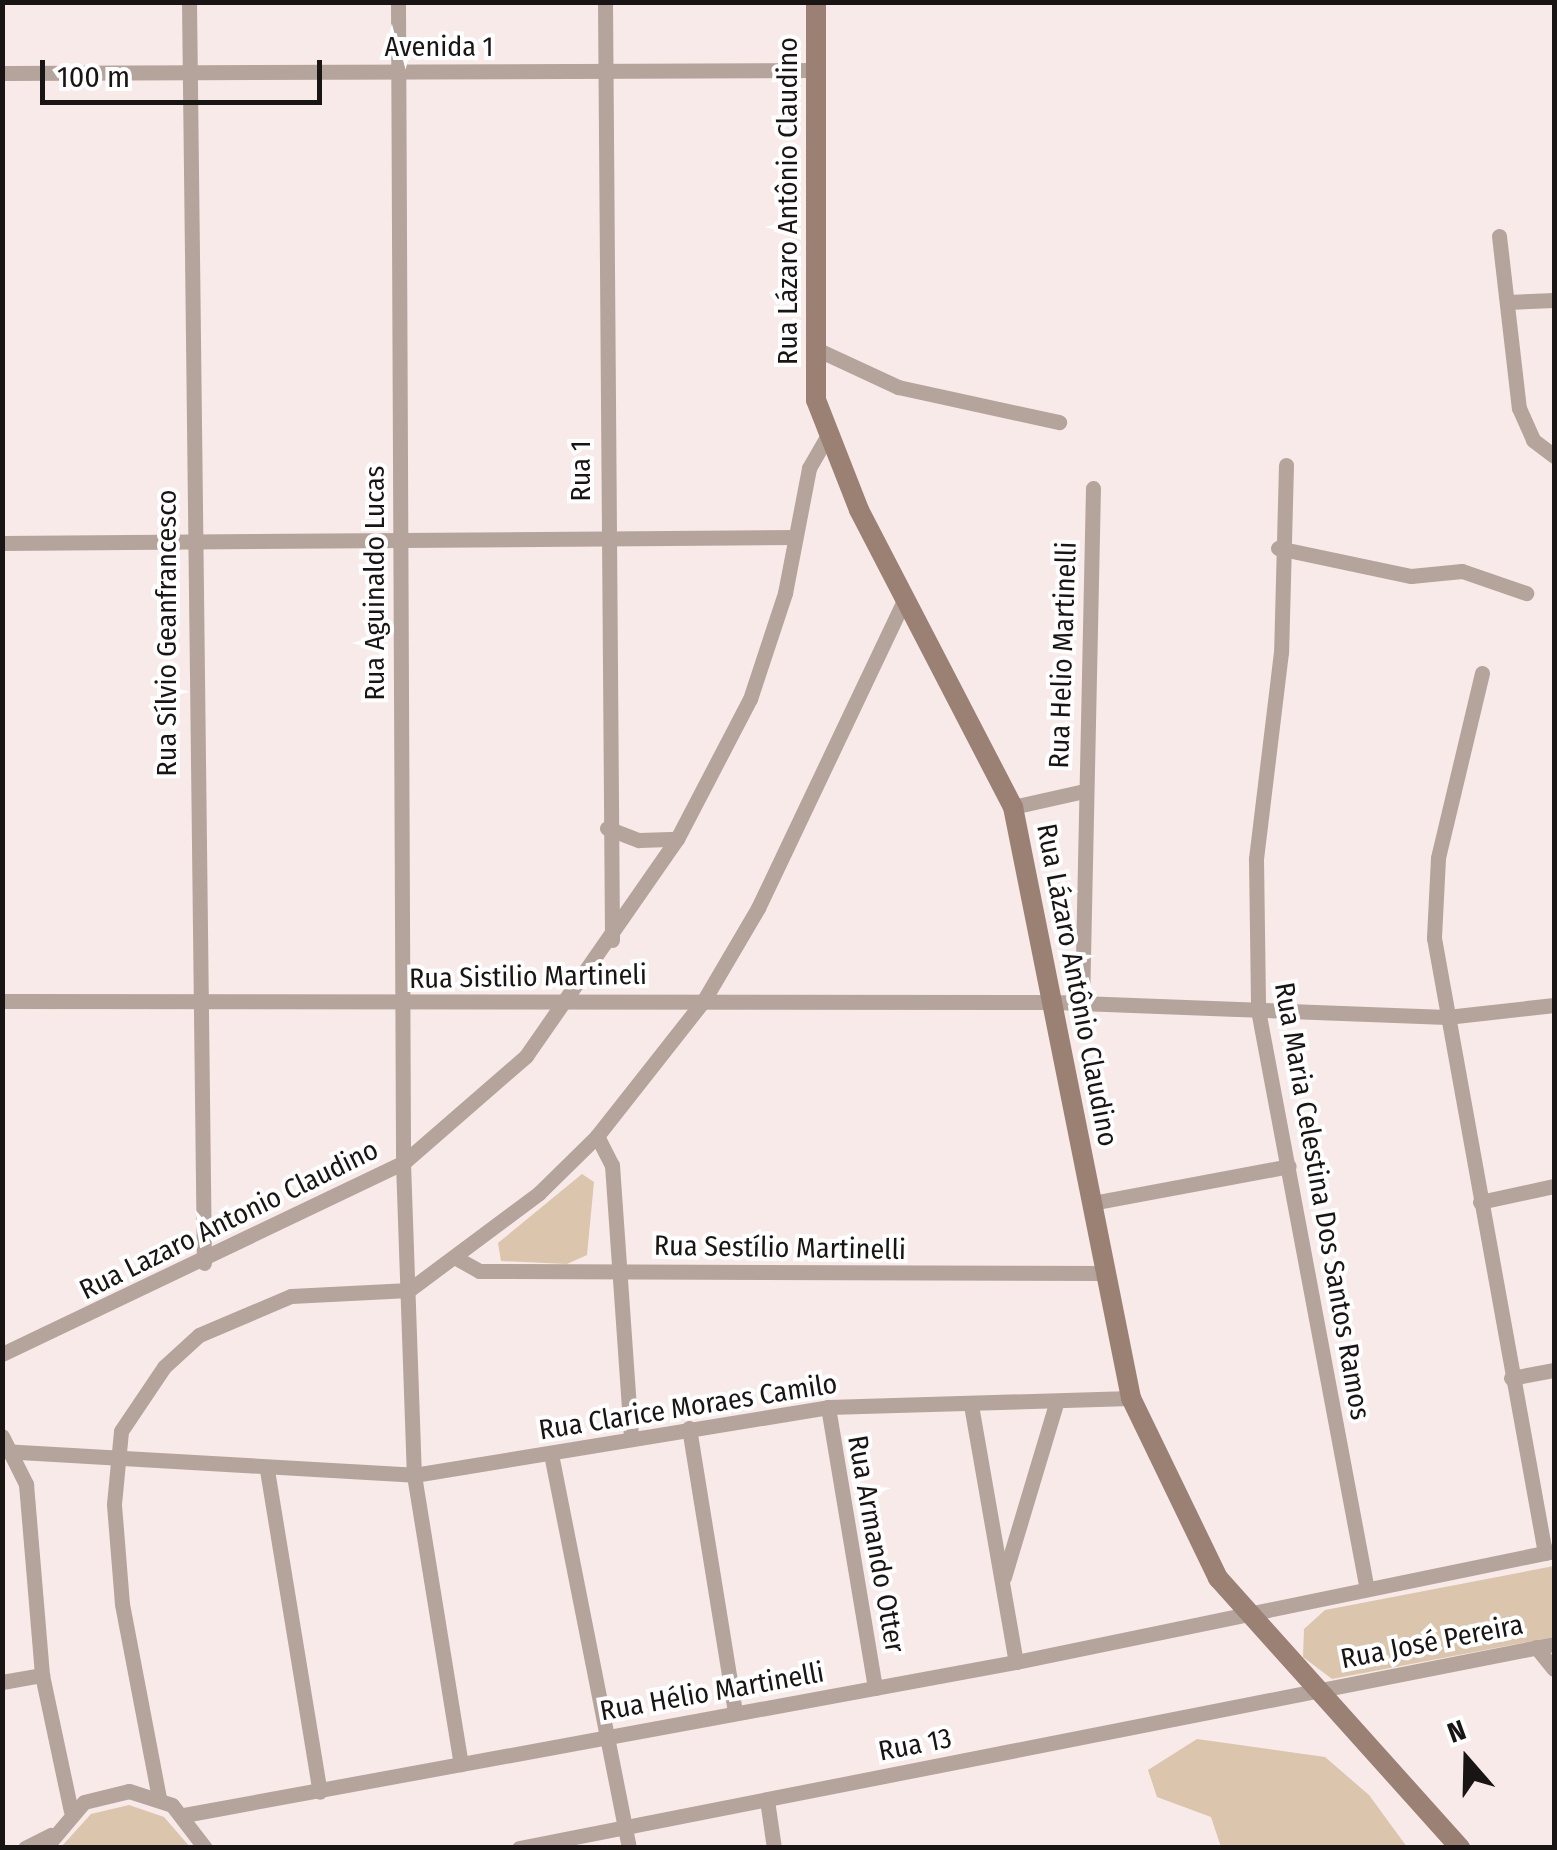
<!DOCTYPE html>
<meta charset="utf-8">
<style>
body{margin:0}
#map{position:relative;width:1557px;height:1850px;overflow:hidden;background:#f7eae8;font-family:"Fira Sans Condensed",sans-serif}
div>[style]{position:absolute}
.green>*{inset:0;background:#dbc5ad}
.street>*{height:15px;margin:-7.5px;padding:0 7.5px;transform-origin:7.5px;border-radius:7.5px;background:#b5a49b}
.secondary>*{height:20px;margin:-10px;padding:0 10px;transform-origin:10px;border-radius:10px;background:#9a8174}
span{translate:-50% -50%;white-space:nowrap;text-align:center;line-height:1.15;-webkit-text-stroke:8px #fff;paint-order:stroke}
.street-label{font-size:28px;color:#1a1515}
.frame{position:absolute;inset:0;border:5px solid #1a1515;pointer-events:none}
.north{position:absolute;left:1417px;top:1710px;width:100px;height:100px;-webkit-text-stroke:8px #fff;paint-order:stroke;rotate:340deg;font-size:28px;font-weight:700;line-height:40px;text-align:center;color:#1a1515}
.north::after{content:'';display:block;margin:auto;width:35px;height:45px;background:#1a1515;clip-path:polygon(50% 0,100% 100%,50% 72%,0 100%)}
.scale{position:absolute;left:40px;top:60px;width:282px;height:45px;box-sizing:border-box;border:5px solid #1a1515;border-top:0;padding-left:12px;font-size:30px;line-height:35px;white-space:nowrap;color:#1a1515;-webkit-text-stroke:8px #fff;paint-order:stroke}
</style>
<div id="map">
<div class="green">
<i style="clip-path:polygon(582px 1174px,594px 1182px,587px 1255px,567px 1264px,501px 1261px,498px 1243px)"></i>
<i style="clip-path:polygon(1554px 1566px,1554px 1637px,1332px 1679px,1303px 1657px,1304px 1629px,1325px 1610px)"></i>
<i style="clip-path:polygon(1197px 1739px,1325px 1757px,1369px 1795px,1407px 1847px,1221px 1847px,1211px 1817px,1157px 1797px,1148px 1770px)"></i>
<i style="clip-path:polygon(129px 1805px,164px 1817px,190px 1847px,61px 1847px,91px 1814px)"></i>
</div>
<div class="street">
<i style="left:189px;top:2px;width:1261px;rotate:89.32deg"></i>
<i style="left:398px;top:2px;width:1161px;rotate:89.75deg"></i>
<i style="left:403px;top:1163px;width:312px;rotate:88deg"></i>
<i style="left:414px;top:1475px;width:293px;rotate:80.8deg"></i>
<i style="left:605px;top:2px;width:938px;rotate:89.57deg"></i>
<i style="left:2px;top:73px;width:815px;rotate:-0.21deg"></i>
<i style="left:1499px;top:236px;width:173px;rotate:83.4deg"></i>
<i style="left:1519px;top:408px;width:35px;rotate:66deg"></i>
<i style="left:1533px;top:440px;width:26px;rotate:37deg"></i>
<i style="left:1507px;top:302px;width:47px;rotate:-2.4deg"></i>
<i style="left:814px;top:348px;width:93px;rotate:24.9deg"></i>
<i style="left:898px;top:387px;width:165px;rotate:12.3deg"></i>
<i style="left:1286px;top:465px;width:187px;rotate:91.5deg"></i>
<i style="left:1281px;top:652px;width:209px;rotate:96.9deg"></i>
<i style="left:1256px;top:859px;width:151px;rotate:89.2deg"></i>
<i style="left:1258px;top:1010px;width:585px;rotate:79.36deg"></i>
<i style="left:2px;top:543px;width:792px;rotate:-0.43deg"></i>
<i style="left:1278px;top:548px;width:136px;rotate:11.9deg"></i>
<i style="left:1411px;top:576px;width:51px;rotate:-5.6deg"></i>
<i style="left:1462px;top:571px;width:68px;rotate:19deg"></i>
<i style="left:1482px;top:673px;width:190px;rotate:103.4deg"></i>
<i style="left:1438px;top:858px;width:80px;rotate:92.9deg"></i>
<i style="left:1434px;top:938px;width:625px;rotate:79.77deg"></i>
<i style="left:1013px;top:807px;width:73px;rotate:-12.7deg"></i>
<i style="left:607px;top:828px;width:34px;rotate:21deg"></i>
<i style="left:639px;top:840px;width:38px;rotate:-2deg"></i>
<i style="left:2px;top:1001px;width:1052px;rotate:0.05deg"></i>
<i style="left:1054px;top:1002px;width:393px;rotate:2.2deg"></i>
<i style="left:1447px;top:1017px;width:108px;rotate:-6.4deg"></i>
<i style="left:1082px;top:1004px;width:516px;rotate:-88.78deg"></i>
<i style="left:597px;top:1136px;width:33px;rotate:63deg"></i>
<i style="left:612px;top:1165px;width:272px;rotate:86deg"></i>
<i style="left:1480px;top:1202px;width:76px;rotate:-12.2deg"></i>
<i style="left:1092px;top:1203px;width:200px;rotate:-10.6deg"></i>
<i style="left:456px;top:1258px;width:26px;rotate:29deg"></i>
<i style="left:479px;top:1271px;width:628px;rotate:0.18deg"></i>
<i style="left:2px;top:1354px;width:444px;rotate:-25.5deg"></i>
<i style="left:403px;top:1163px;width:163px;rotate:-41deg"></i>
<i style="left:526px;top:1056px;width:264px;rotate:-55.2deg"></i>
<i style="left:677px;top:839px;width:158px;rotate:-62.5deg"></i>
<i style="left:750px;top:699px;width:112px;rotate:-71.7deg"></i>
<i style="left:785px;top:593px;width:127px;rotate:-79.1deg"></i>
<i style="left:809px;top:468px;width:34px;rotate:-60deg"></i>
<i style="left:1511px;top:1378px;width:44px;rotate:-10.5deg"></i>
<i style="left:971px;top:1405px;width:261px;rotate:80.1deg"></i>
<i style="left:828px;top:1407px;width:285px;rotate:80.5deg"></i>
<i style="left:689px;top:1428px;width:288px;rotate:80.8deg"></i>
<i style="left:2px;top:1436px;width:54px;rotate:63.4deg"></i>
<i style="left:26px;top:1484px;width:192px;rotate:85.2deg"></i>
<i style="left:42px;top:1675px;width:139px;rotate:78deg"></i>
<i style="left:2px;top:1451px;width:413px;rotate:3.3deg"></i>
<i style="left:414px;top:1475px;width:420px;rotate:-9.3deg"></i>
<i style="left:828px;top:1407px;width:303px;rotate:-1.7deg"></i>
<i style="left:551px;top:1454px;width:402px;rotate:78.8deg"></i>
<i style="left:267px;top:1470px;width:326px;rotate:80.7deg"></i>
<i style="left:1004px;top:1577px;width:181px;rotate:-73.3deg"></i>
<i style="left:1536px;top:1647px;width:28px;rotate:51deg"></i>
<i style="left:2px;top:1682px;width:41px;rotate:-9.9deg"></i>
<i style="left:159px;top:1798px;width:197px;rotate:-100.8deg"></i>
<i style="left:122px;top:1604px;width:100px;rotate:-94.6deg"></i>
<i style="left:114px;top:1504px;width:73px;rotate:-84.5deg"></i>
<i style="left:121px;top:1431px;width:77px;rotate:-56.1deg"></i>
<i style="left:164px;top:1367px;width:47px;rotate:-42.4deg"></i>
<i style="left:199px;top:1335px;width:100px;rotate:-23deg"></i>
<i style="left:291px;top:1296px;width:118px;rotate:-2.9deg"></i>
<i style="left:409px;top:1290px;width:162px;rotate:-36.7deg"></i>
<i style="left:539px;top:1193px;width:81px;rotate:-44.5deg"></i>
<i style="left:597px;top:1136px;width:173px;rotate:-51.8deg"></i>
<i style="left:704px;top:1000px;width:107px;rotate:-59.6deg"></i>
<i style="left:758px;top:908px;width:343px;rotate:-64.6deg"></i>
<i style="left:767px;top:1800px;width:49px;rotate:81.7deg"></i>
<i style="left:184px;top:1815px;width:846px;rotate:-10.42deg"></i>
<i style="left:1016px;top:1662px;width:549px;rotate:-11.66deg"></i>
<i style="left:25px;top:1848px;width:29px;rotate:-27deg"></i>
<i style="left:45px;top:1848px;width:60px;rotate:-49.7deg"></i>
<i style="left:84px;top:1802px;width:46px;rotate:-13.7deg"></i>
<i style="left:129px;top:1791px;width:45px;rotate:18deg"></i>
<i style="left:172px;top:1805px;width:54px;rotate:52.5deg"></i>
<i style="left:519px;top:1848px;width:1055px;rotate:-11.15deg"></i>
</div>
<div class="secondary">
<i style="left:816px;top:2px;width:398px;rotate:90deg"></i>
<i style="left:816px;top:400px;width:118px;rotate:68.6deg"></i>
<i style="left:859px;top:510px;width:335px;rotate:62.6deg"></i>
<i style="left:1013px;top:807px;width:603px;rotate:78.71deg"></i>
<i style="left:1131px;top:1398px;width:200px;rotate:64.2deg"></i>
<i style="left:1218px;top:1578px;width:363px;rotate:48.1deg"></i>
</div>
<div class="street-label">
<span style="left:439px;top:47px">Avenida 1</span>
<span style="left:788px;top:201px;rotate:-90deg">Rua Lázaro Antônio Claudino</span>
<span style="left:581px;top:471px;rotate:-90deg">Rua 1</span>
<span style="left:375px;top:583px;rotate:-90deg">Rua Aguinaldo Lucas</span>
<span style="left:167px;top:633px;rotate:-90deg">Rua Sílvio Geanfrancesco</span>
<span style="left:1063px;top:655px;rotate:-88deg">Rua Helio Martinelli</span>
<span style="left:528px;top:977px;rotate:-1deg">Rua Sistilio Martineli</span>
<span style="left:1077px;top:985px;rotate:79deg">Rua Lázaro Antônio Claudino</span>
<span style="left:1322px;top:1201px;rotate:80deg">Rua Maria Celestina Dos Santos Ramos</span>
<span style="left:229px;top:1220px;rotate:-26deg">Rua Lazaro Antonio Claudino</span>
<span style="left:780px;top:1248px;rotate:1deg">Rua Sestílio Martinelli</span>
<span style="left:688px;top:1407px;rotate:-9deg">Rua Clarice Moraes Camilo</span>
<span style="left:876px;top:1544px;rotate:80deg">Rua Armando Otter</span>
<span style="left:1432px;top:1642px;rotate:-11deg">Rua José Pereira</span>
<span style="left:712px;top:1692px;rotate:-10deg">Rua Hélio Martinelli</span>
<span style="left:915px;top:1745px;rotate:-11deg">Rua 13</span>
</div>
<div class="frame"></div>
<div class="north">N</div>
<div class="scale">100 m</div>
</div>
